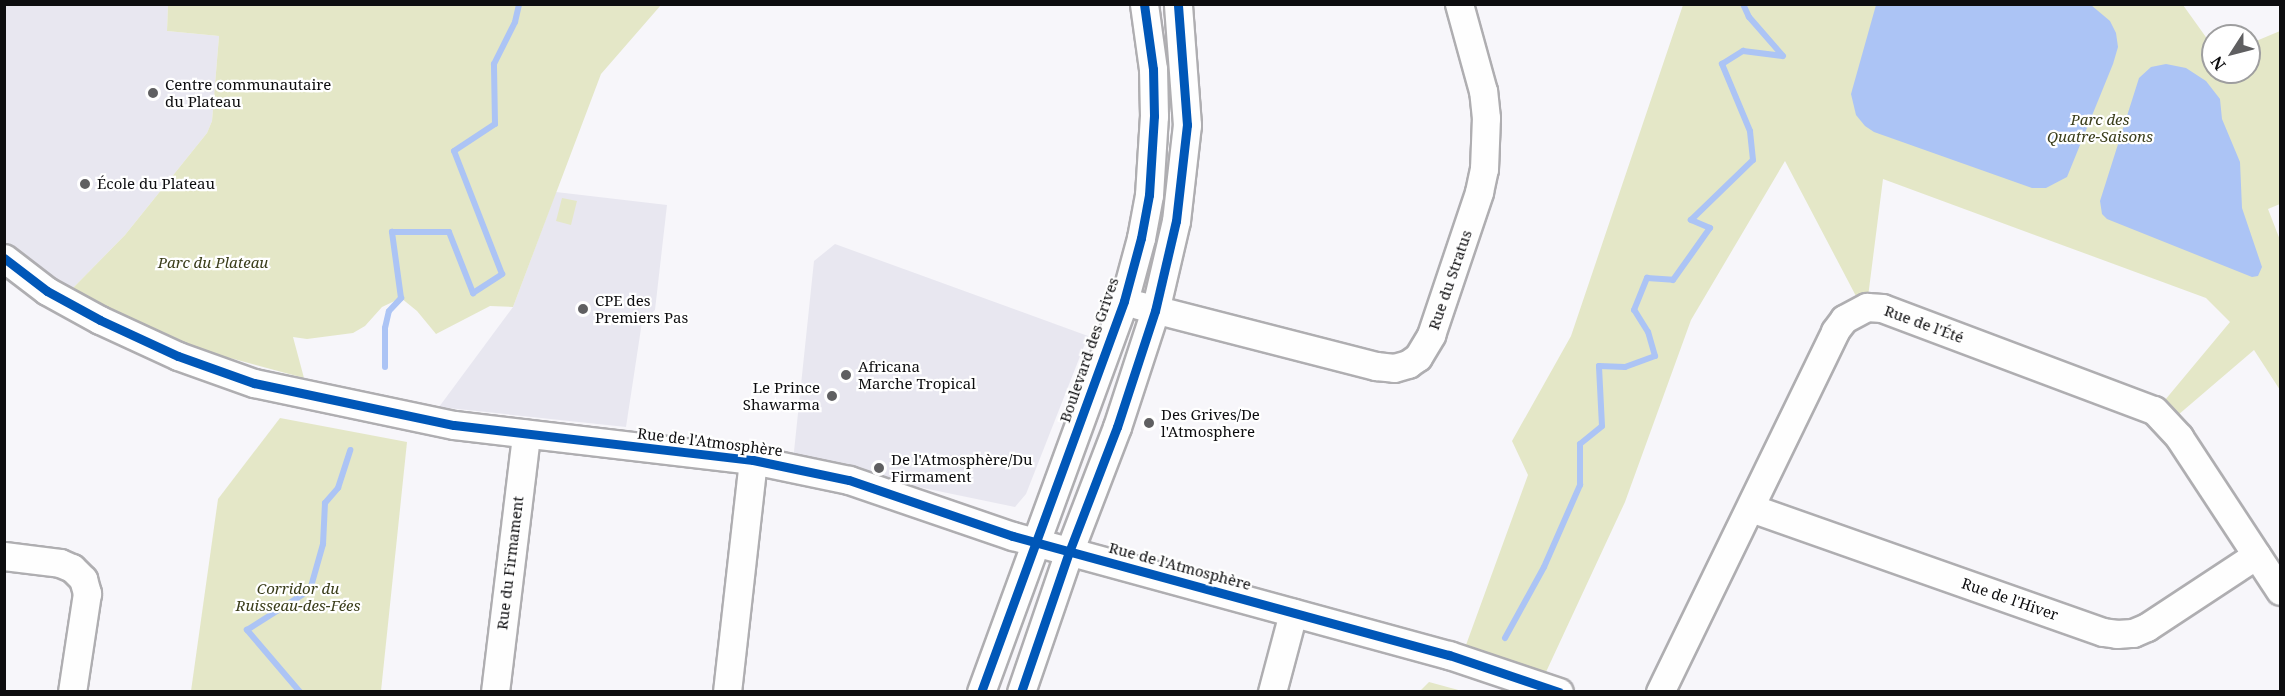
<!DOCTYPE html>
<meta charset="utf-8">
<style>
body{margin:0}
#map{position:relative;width:2285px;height:696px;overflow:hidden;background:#f7f6fa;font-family:"Noto Serif",serif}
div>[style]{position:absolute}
.built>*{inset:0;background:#e8e7f0}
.green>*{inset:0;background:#e4e7c7}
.water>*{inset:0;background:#acc4f5}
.stream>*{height:6px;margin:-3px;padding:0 3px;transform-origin:3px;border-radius:3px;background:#acc4f5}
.roads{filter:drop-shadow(2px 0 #afaeb1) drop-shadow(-2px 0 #afaeb1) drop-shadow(0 2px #afaeb1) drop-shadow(0 -2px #afaeb1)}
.minor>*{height:27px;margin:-13.5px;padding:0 13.5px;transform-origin:13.5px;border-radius:13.5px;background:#fefefe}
.cycleway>*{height:9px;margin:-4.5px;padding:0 4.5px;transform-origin:4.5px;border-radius:4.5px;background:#0057b8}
.dots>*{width:16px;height:16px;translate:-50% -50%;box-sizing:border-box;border:3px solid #fff;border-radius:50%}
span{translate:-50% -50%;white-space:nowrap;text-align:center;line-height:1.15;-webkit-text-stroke:4.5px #fff;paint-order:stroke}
.poi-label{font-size:15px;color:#0d0d0f}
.left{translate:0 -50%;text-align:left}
.right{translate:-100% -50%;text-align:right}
.park-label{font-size:15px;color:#3a3d1a;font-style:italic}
.street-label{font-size:15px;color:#0d0d0f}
.frame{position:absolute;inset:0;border:6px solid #0d0d0f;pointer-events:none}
.north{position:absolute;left:2201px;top:24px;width:60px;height:60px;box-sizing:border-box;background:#fff;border:2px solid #9e9e9f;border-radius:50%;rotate:234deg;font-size:16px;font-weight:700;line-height:24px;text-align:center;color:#0d0d0f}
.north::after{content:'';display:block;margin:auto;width:21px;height:27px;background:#5f5f61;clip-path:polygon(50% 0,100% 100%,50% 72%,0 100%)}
</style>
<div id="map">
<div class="built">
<i style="clip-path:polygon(5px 5px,168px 5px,167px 31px,219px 36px,212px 121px,207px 133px,125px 235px,72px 289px,5px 250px)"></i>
<i style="clip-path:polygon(556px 192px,667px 205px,655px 310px,642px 322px,626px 427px,439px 407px,513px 307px)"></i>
<i style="clip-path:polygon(835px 244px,1088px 336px,1026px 494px,1015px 507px,793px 461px,814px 261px)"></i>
</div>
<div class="green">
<i style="clip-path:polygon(168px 5px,661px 5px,601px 74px,513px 307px,490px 306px,436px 334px,417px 311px,401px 298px,382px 307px,365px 326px,353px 333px,307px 339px,293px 337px,304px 378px,182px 345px,141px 327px,72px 289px,125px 235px,207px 133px,212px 121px,219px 36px,167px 31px)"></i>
<i style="clip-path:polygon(1683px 5px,2183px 5px,2213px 47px,2213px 72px,2249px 72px,2249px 44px,2280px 31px,2280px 204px,2268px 209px,2280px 240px,2280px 390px,2254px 350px,2178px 415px,2165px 400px,2230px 322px,2206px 298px,1883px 179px,1868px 297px,1857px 298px,1785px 161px,1691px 320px,1625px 502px,1546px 672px,1466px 645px,1528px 475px,1512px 441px,1571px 336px)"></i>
<i style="clip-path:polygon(562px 198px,577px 201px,571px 225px,556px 221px)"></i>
<i style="clip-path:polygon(280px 418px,407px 442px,381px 691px,191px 691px,218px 499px)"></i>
<i style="clip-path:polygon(1429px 682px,1462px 691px,1420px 691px)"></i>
</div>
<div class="water">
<i style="clip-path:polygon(1876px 5px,2091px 5px,2110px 21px,2116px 33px,2118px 47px,2113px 64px,2067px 177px,2046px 188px,2032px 188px,1874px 132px,1865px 126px,1856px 115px,1851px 94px)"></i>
<i style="clip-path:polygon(2166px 64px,2186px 68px,2206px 81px,2220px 99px,2222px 119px,2240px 162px,2242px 208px,2262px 267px,2258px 276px,2252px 277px,2107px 219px,2102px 214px,2100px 201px,2139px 78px,2151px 67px)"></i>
</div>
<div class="stream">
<i style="left:385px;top:367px;width:39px;rotate:-90deg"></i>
<i style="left:385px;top:328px;width:17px;rotate:-77deg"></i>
<i style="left:389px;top:311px;width:18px;rotate:-47deg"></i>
<i style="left:401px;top:298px;width:67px;rotate:-97.8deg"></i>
<i style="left:392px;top:232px;width:57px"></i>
<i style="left:449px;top:232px;width:66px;rotate:68.5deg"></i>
<i style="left:473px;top:293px;width:35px;rotate:-33deg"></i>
<i style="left:502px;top:274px;width:132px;rotate:-111.3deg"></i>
<i style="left:454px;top:151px;width:49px;rotate:-33.4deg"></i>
<i style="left:495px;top:124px;width:60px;rotate:-91deg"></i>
<i style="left:494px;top:64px;width:47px;rotate:-63.4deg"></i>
<i style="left:515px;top:22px;width:18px;rotate:-77deg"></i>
<i style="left:1505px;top:638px;width:81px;rotate:-61.2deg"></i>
<i style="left:1544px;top:567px;width:90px;rotate:-66.3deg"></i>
<i style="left:1580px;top:485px;width:41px;rotate:-90deg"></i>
<i style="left:1580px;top:444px;width:28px;rotate:-39deg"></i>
<i style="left:1602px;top:426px;width:60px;rotate:-92.9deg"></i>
<i style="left:1599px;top:366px;width:26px;rotate:2deg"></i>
<i style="left:1625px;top:367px;width:32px;rotate:-20deg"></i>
<i style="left:1655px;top:356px;width:25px;rotate:-106deg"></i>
<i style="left:1648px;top:332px;width:26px;rotate:-122deg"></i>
<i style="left:1634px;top:310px;width:35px;rotate:-68deg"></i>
<i style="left:1647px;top:278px;width:26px;rotate:4deg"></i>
<i style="left:1673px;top:280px;width:64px;rotate:-54.6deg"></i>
<i style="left:1710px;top:228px;width:21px;rotate:-157deg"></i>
<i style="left:1691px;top:220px;width:86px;rotate:-44.1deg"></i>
<i style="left:1753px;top:160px;width:29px;rotate:-96deg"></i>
<i style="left:1750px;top:131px;width:73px;rotate:-112.7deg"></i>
<i style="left:1722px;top:64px;width:25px;rotate:-32deg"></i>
<i style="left:1743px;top:51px;width:40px;rotate:7.1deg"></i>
<i style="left:1783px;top:56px;width:52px;rotate:-131.1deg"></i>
<i style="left:1749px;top:17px;width:14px;rotate:-115deg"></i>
<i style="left:300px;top:692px;width:82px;rotate:-130.5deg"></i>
<i style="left:247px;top:630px;width:75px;rotate:-32.4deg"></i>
<i style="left:310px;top:590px;width:48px;rotate:-74.2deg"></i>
<i style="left:323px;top:544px;width:41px;rotate:-87.2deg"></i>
<i style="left:325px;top:503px;width:20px;rotate:-49deg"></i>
<i style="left:338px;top:488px;width:40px;rotate:-72deg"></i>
</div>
<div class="roads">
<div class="minor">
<i style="left:4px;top:258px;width:54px;rotate:37.5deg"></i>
<i style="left:47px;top:291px;width:60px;rotate:28.7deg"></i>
<i style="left:100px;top:320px;width:86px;rotate:24.8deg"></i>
<i style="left:178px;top:356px;width:81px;rotate:19.6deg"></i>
<i style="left:254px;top:383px;width:204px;rotate:11.9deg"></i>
<i style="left:454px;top:425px;width:301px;rotate:6.7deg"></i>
<i style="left:753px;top:460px;width:98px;rotate:11.8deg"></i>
<i style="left:849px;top:480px;width:173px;rotate:18.9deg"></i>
<i style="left:1013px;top:536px;width:452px;rotate:15.3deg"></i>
<i style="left:1449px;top:655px;width:116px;rotate:18.6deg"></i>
<i style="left:1138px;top:305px;width:246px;rotate:14.4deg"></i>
<i style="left:1376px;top:366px;width:18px;rotate:6deg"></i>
<i style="left:1394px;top:368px;width:15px;rotate:-16deg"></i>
<i style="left:1408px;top:364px;width:12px;rotate:-35deg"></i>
<i style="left:1418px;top:357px;width:26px;rotate:-59deg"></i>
<i style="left:1431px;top:335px;width:151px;rotate:-71.4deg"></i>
<i style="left:1479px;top:192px;width:24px;rotate:-78deg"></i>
<i style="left:1484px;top:169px;width:51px;rotate:-87.8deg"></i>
<i style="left:1486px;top:118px;width:27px;rotate:-96deg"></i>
<i style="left:1483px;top:91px;width:90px;rotate:-105.4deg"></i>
<i style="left:1751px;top:508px;width:373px;rotate:19.4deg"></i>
<i style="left:2103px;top:632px;width:14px;rotate:8deg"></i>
<i style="left:2117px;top:634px;width:16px;rotate:-4deg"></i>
<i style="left:2133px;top:633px;width:15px;rotate:-23deg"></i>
<i style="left:2147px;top:627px;width:131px;rotate:-33.4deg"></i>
<i style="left:4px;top:556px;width:56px;rotate:7.1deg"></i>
<i style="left:60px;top:563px;width:13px;rotate:23deg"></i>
<i style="left:72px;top:568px;width:16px;rotate:45deg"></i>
<i style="left:83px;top:579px;width:15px;rotate:74deg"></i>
<i style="left:87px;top:593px;width:100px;rotate:98.6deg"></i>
<i style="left:495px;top:692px;width:260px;rotate:-83.1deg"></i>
<i style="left:727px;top:692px;width:233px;rotate:-83.6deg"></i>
<i style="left:981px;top:692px;width:416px;rotate:-69.9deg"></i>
<i style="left:1124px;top:301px;width:65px;rotate:-74.9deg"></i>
<i style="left:1141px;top:238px;width:44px;rotate:-79.5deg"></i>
<i style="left:1149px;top:195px;width:79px;rotate:-86.4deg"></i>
<i style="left:1154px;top:116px;width:47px;rotate:-91.2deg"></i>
<i style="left:1153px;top:69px;width:66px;rotate:-97.9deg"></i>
<i style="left:1021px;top:692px;width:148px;rotate:-71.1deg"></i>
<i style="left:1069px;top:552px;width:134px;rotate:-69deg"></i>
<i style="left:1117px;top:427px;width:122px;rotate:-71.9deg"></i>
<i style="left:1155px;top:311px;width:92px;rotate:-76.9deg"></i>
<i style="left:1176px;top:221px;width:97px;rotate:-83.5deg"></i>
<i style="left:1187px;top:125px;width:121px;rotate:-94.3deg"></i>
<i style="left:1272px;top:692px;width:82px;rotate:-75.1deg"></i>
<i style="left:1660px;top:692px;width:401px;rotate:-64.1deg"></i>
<i style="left:1835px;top:331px;width:15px;rotate:-53deg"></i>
<i style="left:1844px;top:319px;width:26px;rotate:-28deg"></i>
<i style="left:1867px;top:307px;width:15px;rotate:4deg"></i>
<i style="left:1882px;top:308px;width:290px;rotate:20.6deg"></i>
<i style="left:2154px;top:410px;width:37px;rotate:47deg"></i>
<i style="left:2179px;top:437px;width:184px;rotate:56.7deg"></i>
</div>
</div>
<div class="cycleway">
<i style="left:4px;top:258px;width:54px;rotate:37.5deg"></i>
<i style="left:47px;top:291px;width:60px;rotate:28.7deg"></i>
<i style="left:100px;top:320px;width:86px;rotate:24.8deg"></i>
<i style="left:178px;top:356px;width:81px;rotate:19.6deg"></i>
<i style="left:254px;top:383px;width:204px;rotate:11.9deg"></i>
<i style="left:454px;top:425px;width:301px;rotate:6.7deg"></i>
<i style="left:753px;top:460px;width:98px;rotate:11.8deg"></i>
<i style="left:849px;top:480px;width:173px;rotate:18.9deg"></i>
<i style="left:1013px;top:536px;width:452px;rotate:15.3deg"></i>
<i style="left:1449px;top:655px;width:116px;rotate:18.6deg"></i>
<i style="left:981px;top:692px;width:416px;rotate:-69.9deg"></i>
<i style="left:1124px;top:301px;width:65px;rotate:-74.9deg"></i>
<i style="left:1141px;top:238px;width:44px;rotate:-79.5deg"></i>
<i style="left:1149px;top:195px;width:79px;rotate:-86.4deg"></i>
<i style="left:1154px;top:116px;width:47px;rotate:-91.2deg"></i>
<i style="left:1153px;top:69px;width:66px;rotate:-97.9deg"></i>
<i style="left:1021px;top:692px;width:148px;rotate:-71.1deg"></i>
<i style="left:1069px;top:552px;width:134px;rotate:-69deg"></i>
<i style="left:1117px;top:427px;width:122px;rotate:-71.9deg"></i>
<i style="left:1155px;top:311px;width:92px;rotate:-76.9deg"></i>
<i style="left:1176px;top:221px;width:97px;rotate:-83.5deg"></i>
<i style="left:1187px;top:125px;width:121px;rotate:-94.3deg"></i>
</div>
<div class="dots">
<i style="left:153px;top:93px;background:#5f5f61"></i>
<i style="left:85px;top:184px;background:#5f5f61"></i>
<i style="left:583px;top:309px;background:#5f5f61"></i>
<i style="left:846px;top:375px;background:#5f5f61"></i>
<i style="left:832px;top:396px;background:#5f5f61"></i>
<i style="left:1149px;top:423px;background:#5f5f61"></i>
<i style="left:879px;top:468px;background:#5f5f61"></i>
</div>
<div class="poi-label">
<span class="left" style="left:165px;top:93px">Centre communautaire<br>du Plateau</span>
<span class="left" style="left:97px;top:184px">École du Plateau</span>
<span class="left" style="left:595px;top:309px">CPE des<br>Premiers Pas</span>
<span class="left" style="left:858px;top:375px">Africana<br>Marche Tropical</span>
<span class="right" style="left:820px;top:396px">Le Prince<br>Shawarma</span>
<span class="left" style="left:1161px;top:423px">Des Grives/De<br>l'Atmosphere</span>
<span class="left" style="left:891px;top:468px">De l'Atmosphère/Du<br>Firmament</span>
</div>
<div class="park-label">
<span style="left:2100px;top:128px">Parc des<br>Quatre-Saisons</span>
<span style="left:213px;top:263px">Parc du Plateau</span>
<span style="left:298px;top:597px">Corridor du<br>Ruisseau-des-Fées</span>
</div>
<div class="street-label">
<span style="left:1450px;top:280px;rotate:-71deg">Rue du Stratus</span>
<span style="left:1924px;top:324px;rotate:20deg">Rue de l'Été</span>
<span style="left:1089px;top:350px;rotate:-71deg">Boulevard des Grives</span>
<span style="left:710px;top:442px;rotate:7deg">Rue de l'Atmosphère</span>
<span style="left:510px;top:563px;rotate:-83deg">Rue du Firmament</span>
<span style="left:1180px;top:566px;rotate:15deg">Rue de l'Atmosphère</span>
<span style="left:2010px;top:599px;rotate:19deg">Rue de l'Hiver</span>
</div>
<div class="frame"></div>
<div class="north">N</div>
</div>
